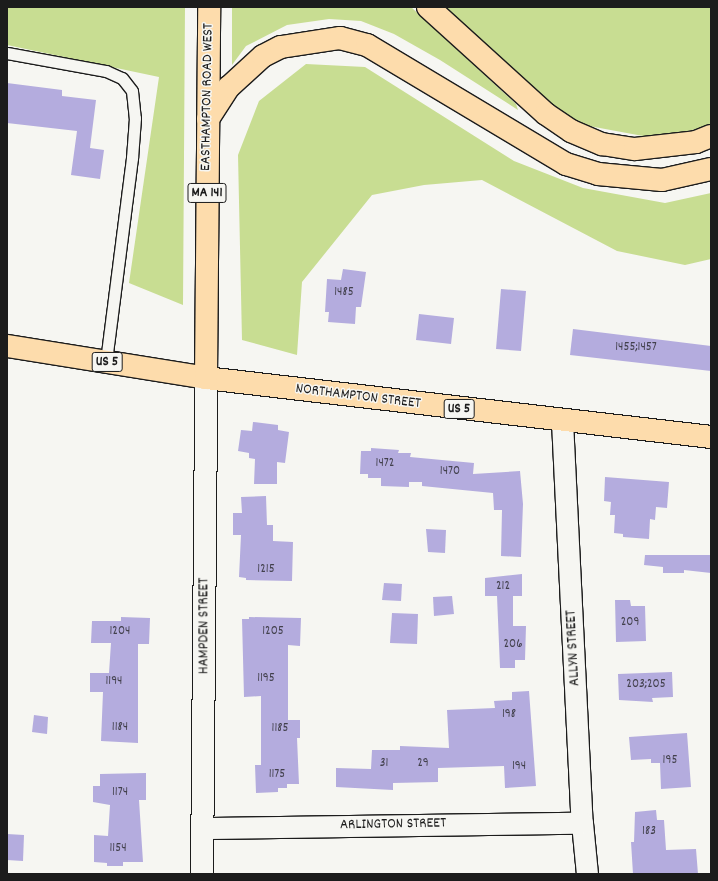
<!DOCTYPE html>
<style>
body{margin:0}
#map{position:relative;width:718px;height:881px;overflow:hidden;background:#f6f6f2;font-family:Dekko,sans-serif}
div>[style]{position:absolute}
.green>*{inset:0;background:#c8dd92}
.building>*{inset:0;background:#b4acde}
.roads{filter:drop-shadow(1px 0 #1c1c1c) drop-shadow(-1px 0 #1c1c1c) drop-shadow(0 1px #1c1c1c) drop-shadow(0 -1px #1c1c1c)}
.lane>*{height:11px;margin:-5.5px;padding:0 5.5px;transform-origin:5.5px;border-radius:5.5px;background:#f6f6f2}
.street>*{height:21px;margin:-10.5px;padding:0 10.5px;transform-origin:10.5px;border-radius:10.5px;background:#f6f6f2}
.secondary>*{height:22px;margin:-11px;padding:0 11px;transform-origin:11px;border-radius:11px;background:#f6f6f2}
.primary>*{height:22px;margin:-11px;padding:0 11px;transform-origin:11px;border-radius:11px;background:#fddcac}
.highway>*{height:22px;margin:-11px;padding:0 11px;transform-origin:11px;border-radius:11px;background:#fddcac}
span{translate:-50% -50%;white-space:nowrap;text-align:center;line-height:1.15;-webkit-text-stroke:3px #f6f6f2;paint-order:stroke}
.number-label{font-size:13px;color:#42404c}
.number-label span{-webkit-text-stroke-width:0}
.shield-label span{padding:1px 3px;background:#f6f6f2;border:1px solid;border-radius:3px;-webkit-text-stroke-width:0}
.shield-label{font-size:14px;color:#1c1c1c;font-weight:700}
.street-label{font-size:15px;color:#1c1c1c}
.frame{position:absolute;inset:0;border:8px solid #1c1c1c;pointer-events:none}
</style>
<div id="map">
<div class="green">
<i style="clip-path:polygon(7px 7px,185px 7px,183px 305px,129px 283px,159px 77px,7px 45px)"></i>
<i style="clip-path:polygon(232px 7px,411px 7px,516px 104px,518px 110px,440px 60px,394px 34px,361px 21px,329px 19px,287px 25px,246px 46px,232px 65px)"></i>
<i style="clip-path:polygon(444px 7px,711px 7px,711px 125px,673px 135px,643px 136px,589px 126px,563px 115px)"></i>
<i style="clip-path:polygon(306px 64px,365px 67px,514px 161px,583px 188px,665px 203px,711px 193px,711px 259px,685px 265px,617px 251px,482px 180px,424px 185px,372px 195px,302px 282px,297px 355px,242px 340px,238px 155px,259px 101px)"></i>
</div>
<div class="building">
<i style="clip-path:polygon(7px 83px,62px 90px,62px 96px,96px 100px,90px 148px,104px 150px,100px 179px,71px 175px,77px 131px,7px 123px)"></i>
<i style="clip-path:polygon(343px 269px,366px 272px,361px 307px,356px 307px,355px 324px,328px 322px,329px 312px,325px 312px,327px 279px,341px 280px)"></i>
<i style="clip-path:polygon(501px 289px,526px 291px,521px 351px,496px 349px)"></i>
<i style="clip-path:polygon(419px 314px,454px 318px,451px 344px,416px 340px)"></i>
<i style="clip-path:polygon(573px 329px,711px 346px,711px 371px,570px 355px)"></i>
<i style="clip-path:polygon(253px 422px,278px 425px,278px 430px,289px 432px,285px 463px,277px 462px,277px 484px,254px 484px,255px 459px,249px 458px,249px 453px,238px 451px,241px 430px,252px 431px)"></i>
<i style="clip-path:polygon(371px 448px,399px 450px,398px 453px,411px 453px,410px 457px,474px 463px,473px 474px,520px 471px,523px 504px,521px 557px,501px 556px,502px 510px,494px 510px,493px 493px,422px 486px,422px 482px,409px 482px,409px 487px,381px 486px,381px 478px,368px 478px,368px 474px,360px 474px,361px 451px,371px 451px)"></i>
<i style="clip-path:polygon(605px 477px,669px 482px,667px 508px,656px 507px,655px 520px,650px 519px,649px 539px,623px 537px,623px 534px,614px 533px,615px 515px,610px 515px,611px 502px,604px 501px)"></i>
<i style="clip-path:polygon(266px 496px,267px 525px,273px 525px,273px 541px,293px 542px,292px 581px,246px 580px,246px 578px,239px 577px,241px 535px,233px 535px,233px 513px,242px 513px,241px 497px)"></i>
<i style="clip-path:polygon(426px 529px,446px 530px,445px 553px,428px 552px)"></i>
<i style="clip-path:polygon(645px 555px,711px 555px,711px 573px,684px 570px,684px 573px,663px 573px,663px 567px,644px 565px)"></i>
<i style="clip-path:polygon(522px 574px,522px 596px,513px 596px,513px 626px,526px 626px,525px 660px,515px 660px,515px 668px,500px 668px,497px 596px,485px 596px,485px 578px)"></i>
<i style="clip-path:polygon(384px 583px,402px 584px,401px 601px,382px 600px)"></i>
<i style="clip-path:polygon(452px 596px,454px 614px,434px 616px,433px 597px)"></i>
<i style="clip-path:polygon(615px 600px,630px 600px,631px 606px,645px 606px,646px 641px,616px 642px)"></i>
<i style="clip-path:polygon(392px 613px,418px 614px,417px 644px,390px 643px)"></i>
<i style="clip-path:polygon(121px 617px,150px 618px,149px 644px,138px 644px,138px 743px,101px 741px,103px 692px,90px 692px,90px 673px,109px 673px,111px 643px,91px 643px,92px 621px,121px 621px)"></i>
<i style="clip-path:polygon(249px 617px,301px 618px,300px 646px,288px 645px,288px 720px,300px 720px,300px 738px,297px 738px,299px 784px,287px 784px,287px 788px,278px 788px,278px 792px,256px 793px,255px 765px,261px 765px,261px 696px,244px 697px,242px 619px,249px 619px)"></i>
<i style="clip-path:polygon(672px 672px,673px 697px,652px 698px,653px 702px,619px 700px,618px 674px)"></i>
<i style="clip-path:polygon(529px 691px,536px 786px,505px 788px,504px 766px,438px 768px,438px 782px,393px 783px,393px 790px,336px 787px,336px 768px,371px 769px,372px 750px,400px 750px,400px 746px,449px 748px,447px 710px,495px 708px,494px 701px,512px 700px,512px 692px)"></i>
<i style="clip-path:polygon(34px 715px,48px 717px,47px 734px,32px 732px)"></i>
<i style="clip-path:polygon(687px 733px,691px 787px,661px 789px,660px 763px,651px 763px,651px 759px,631px 760px,629px 737px)"></i>
<i style="clip-path:polygon(146px 773px,146px 800px,139px 800px,143px 862px,123px 862px,123px 866px,107px 866px,107px 863px,94px 862px,94px 835px,108px 836px,110px 805px,93px 802px,93px 786px,100px 786px,100px 774px)"></i>
<i style="clip-path:polygon(656px 810px,657px 820px,664px 820px,666px 850px,696px 849px,698px 874px,633px 874px,631px 842px,634px 842px,635px 812px)"></i>
<i style="clip-path:polygon(7px 834px,24px 835px,23px 861px,7px 860px)"></i>
</div>
<div class="roads">
<div class="lane">
<i style="left:7px;top:53px;width:101px;rotate:10.3deg"></i>
<i style="left:106px;top:71px;width:17px;rotate:24deg"></i>
<i style="left:122px;top:78px;width:16px;rotate:52deg"></i>
<i style="left:132px;top:91px;width:27px;rotate:84deg"></i>
<i style="left:135px;top:118px;width:40px;rotate:94.3deg"></i>
<i style="left:132px;top:158px;width:206px;rotate:97.3deg"></i>
</div>
<div class="street">
<i style="left:562px;top:421px;width:402px;rotate:87.2deg"></i>
<i style="left:582px;top:823px;width:51px;rotate:84.4deg"></i>
<i style="left:203px;top:828px;width:379px;rotate:-0.8deg"></i>
</div>
<div class="secondary">
<i style="left:202px;top:874px;width:496px;rotate:-89.5deg"></i>
</div>
<div class="primary">
<i style="left:7px;top:346px;width:202px;rotate:9.1deg"></i>
<i style="left:206px;top:378px;width:508px;rotate:6.66deg"></i>
<i style="left:206px;top:378px;width:371px;rotate:-89.5deg"></i>
</div>
<div class="highway">
<i style="left:428px;top:7px;width:159px;rotate:42.2deg"></i>
<i style="left:546px;top:114px;width:30px;rotate:34deg"></i>
<i style="left:571px;top:131px;width:34px;rotate:23deg"></i>
<i style="left:602px;top:144px;width:33px;rotate:9deg"></i>
<i style="left:635px;top:149px;width:61px;rotate:-6.5deg"></i>
<i style="left:696px;top:142px;width:16px;rotate:-22deg"></i>
<i style="left:208px;top:119px;width:38px;rotate:-57deg"></i>
<i style="left:229px;top:87px;width:46px;rotate:-42.4deg"></i>
<i style="left:263px;top:56px;width:20px;rotate:-27deg"></i>
<i style="left:281px;top:47px;width:60px;rotate:-8.7deg"></i>
<i style="left:340px;top:38px;width:28px;rotate:15deg"></i>
<i style="left:367px;top:45px;width:232px;rotate:30.9deg"></i>
<i style="left:566px;top:164px;width:34px;rotate:17deg"></i>
<i style="left:598px;top:174px;width:64px;rotate:5.4deg"></i>
<i style="left:662px;top:180px;width:50px;rotate:-12.7deg"></i>
</div>
</div>
<div class="number-label">
<span style="left:344px;top:293px">1485</span>
<span style="left:636px;top:348px">1455;1457</span>
<span style="left:385px;top:464px">1472</span>
<span style="left:450px;top:472px">1470</span>
<span style="left:266px;top:570px">1215</span>
<span style="left:503px;top:587px">212</span>
<span style="left:630px;top:623px">209</span>
<span style="left:120px;top:632px">1204</span>
<span style="left:273px;top:632px">1205</span>
<span style="left:513px;top:645px">206</span>
<span style="left:266px;top:679px">1195</span>
<span style="left:114px;top:682px">1194</span>
<span style="left:646px;top:685px">203;205</span>
<span style="left:509px;top:715px">198</span>
<span style="left:120px;top:728px">1184</span>
<span style="left:280px;top:729px">1185</span>
<span style="left:670px;top:761px">195</span>
<span style="left:384px;top:764px">31</span>
<span style="left:423px;top:764px">29</span>
<span style="left:519px;top:767px">194</span>
<span style="left:277px;top:775px">1175</span>
<span style="left:120px;top:793px">1174</span>
<span style="left:649px;top:832px">183</span>
<span style="left:118px;top:849px">1154</span>
</div>
<div class="shield-label">
<span style="left:207px;top:193px">MA 141</span>
<span style="left:107px;top:362px">US 5</span>
<span style="left:459px;top:409px">US 5</span>
</div>
<div class="street-label">
<span style="left:208px;top:97px;rotate:-89deg">EASTHAMPTON ROAD WEST</span>
<span style="left:358px;top:397px;rotate:7deg">NORTHAMPTON STREET</span>
<span style="left:205px;top:626px;rotate:-90deg">HAMPDEN STREET</span>
<span style="left:574px;top:648px;rotate:-93deg">ALLYN STREET</span>
<span style="left:393px;top:825px;rotate:-1deg">ARLINGTON STREET</span>
</div>
<div class="frame"></div>
</div>
